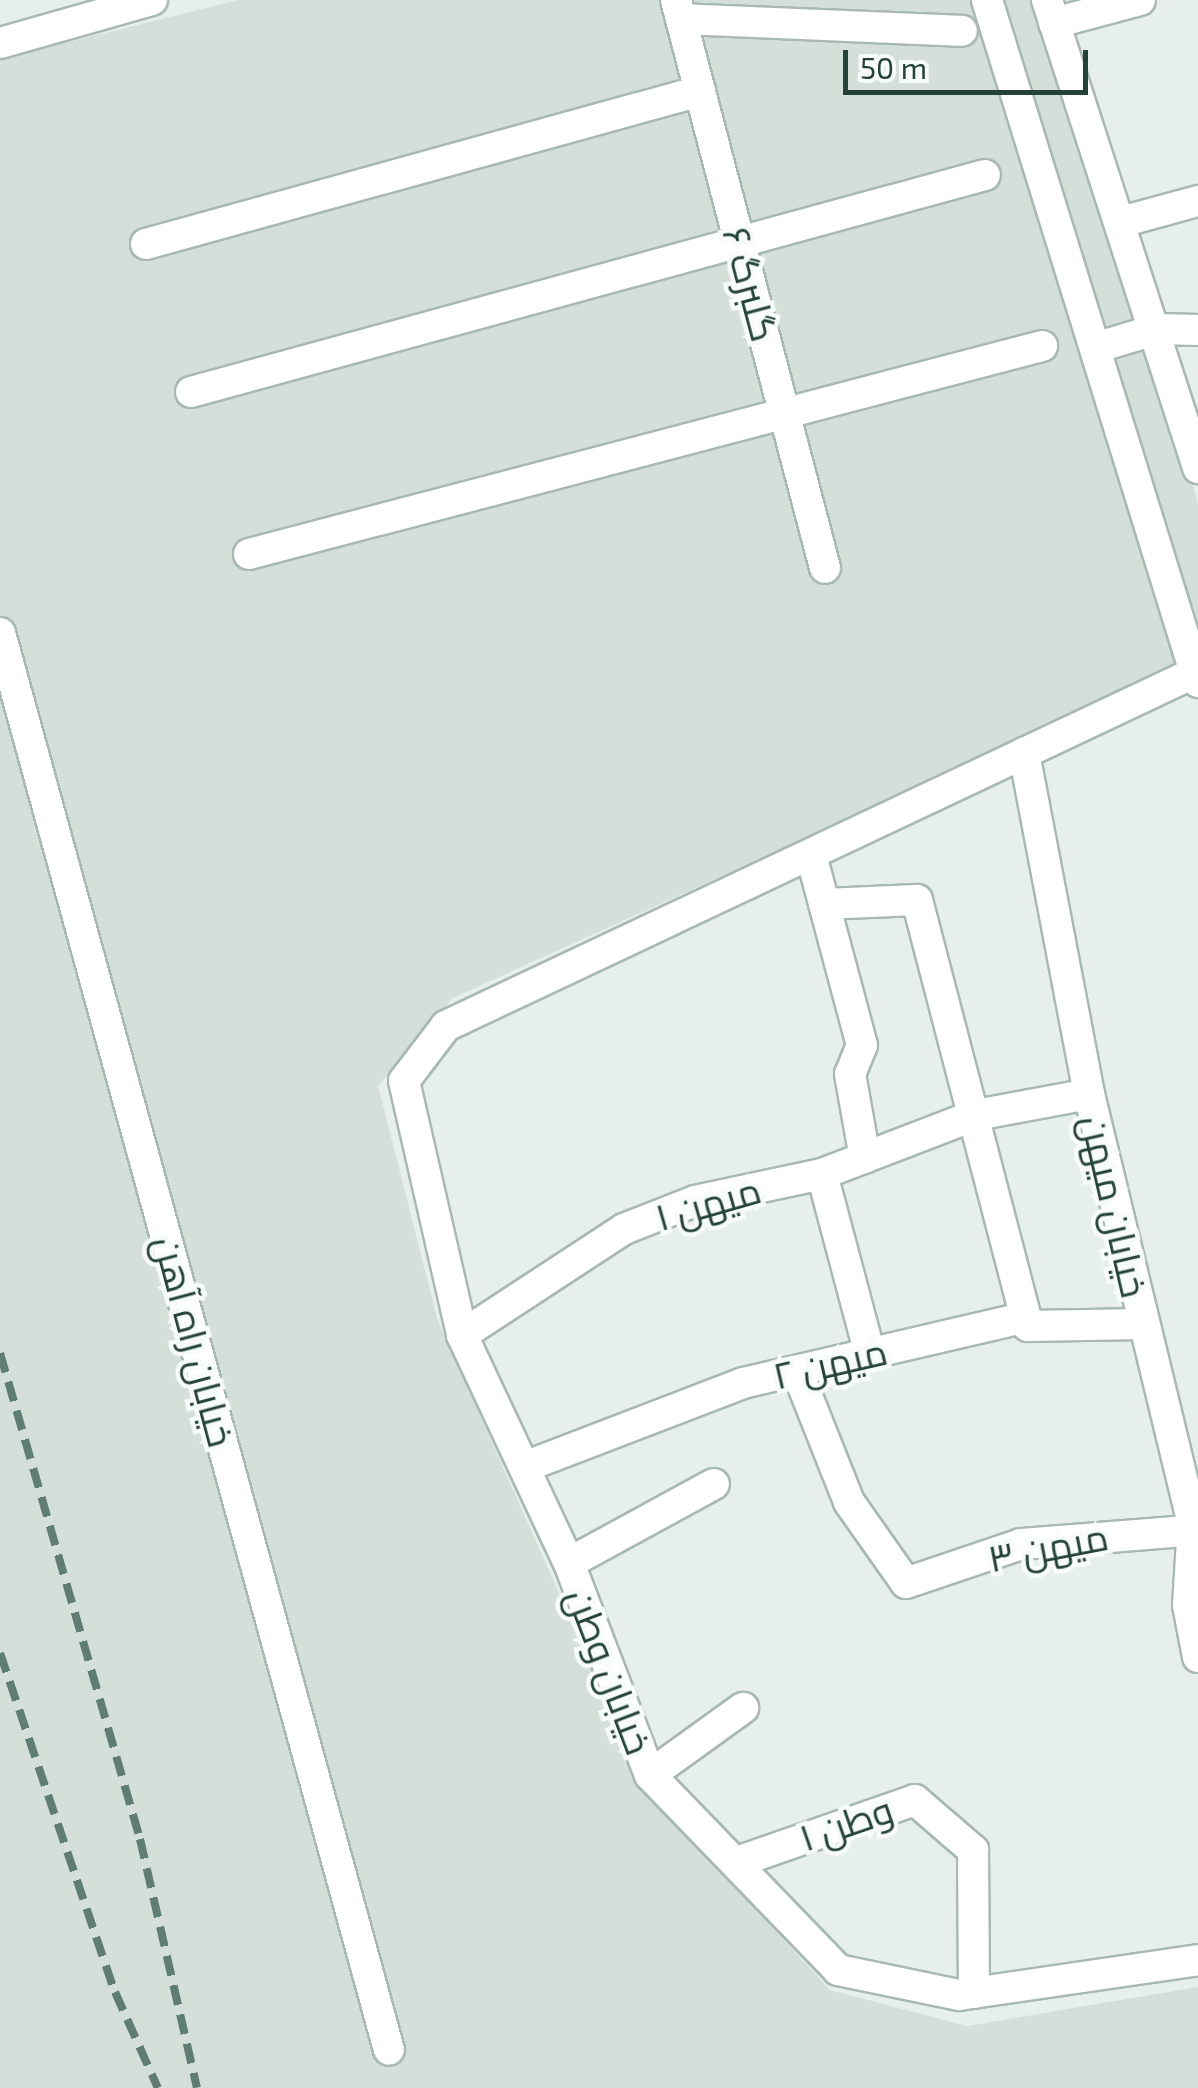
<!DOCTYPE html>
<meta charset="utf-8">
<style>
body{margin:0}
#map{position:relative;width:1198px;height:2088px;overflow:hidden;background:#e6efeb;font-family:"Exo 2",Cairo,sans-serif}
div>[style]{position:absolute}
.built>*{inset:0;background:#d4dfda}
.roads{filter:drop-shadow(2px 0 #a8b8b2) drop-shadow(-2px 0 #a8b8b2) drop-shadow(0 2px #a8b8b2) drop-shadow(0 -2px #a8b8b2)}
.minor>*{height:30px;margin:-15px;padding:0 15px;transform-origin:15px;border-radius:15px;background:#fff}
.rail>*{height:8px;margin-top:-4px;transform-origin:0;background:repeating-linear-gradient(90deg,#5f7d75 0 20px,transparent 0 30px)}
span{translate:-50% -50%;white-space:nowrap;text-align:center;line-height:1.15;-webkit-text-stroke:9px #f7fbf9;paint-order:stroke}
.street-label{font-size:38px;color:#24423a}
.scale{position:absolute;left:843px;top:50px;width:245px;height:45px;box-sizing:border-box;border:5px solid #24423a;border-top:0;padding-left:12px;font-size:30px;line-height:35px;white-space:nowrap;color:#24423a;-webkit-text-stroke:8px #f7fbf9;paint-order:stroke}
</style>
<div id="map">
<div class="built">
<i style="clip-path:polygon(238px 0,1060px 0,1198px 504px,1198px 660px,453px 998px,378px 1086px,438px 1321px,647px 1791px,830px 1990px,967px 2026px,1198px 1987px,1198px 2088px,0 2088px,0 59px)"></i>
</div>
<div class="roads">
<div class="minor">
<i style="left:676px;top:0;width:587px;rotate:75.3deg"></i>
<i style="left:987px;top:0;width:714px;rotate:72.81deg"></i>
<i style="left:1047px;top:0;width:492px;rotate:72.1deg"></i>
<i style="left:681px;top:19px;width:281px;rotate:2.4deg"></i>
<i style="left:1054px;top:23px;width:89px;rotate:-15deg"></i>
<i style="left:0;top:43px;width:158px;rotate:-15.8deg"></i>
<i style="left:1121px;top:222px;width:80px;rotate:-15.3deg"></i>
<i style="left:146px;top:244px;width:575px;rotate:-15.44deg"></i>
<i style="left:1098px;top:347px;width:63px;rotate:-16.7deg"></i>
<i style="left:1158px;top:329px;width:40px;rotate:1.4deg"></i>
<i style="left:191px;top:392px;width:823px;rotate:-15.29deg"></i>
<i style="left:249px;top:554px;width:820px;rotate:-14.7deg"></i>
<i style="left:0;top:633px;width:1469px;rotate:74.65deg"></i>
<i style="left:1198px;top:671px;width:832px;rotate:154.73deg"></i>
<i style="left:446px;top:1026px;width:69px;rotate:127.4deg"></i>
<i style="left:404px;top:1081px;width:261px;rotate:77.1deg"></i>
<i style="left:462px;top:1335px;width:252px;rotate:64.9deg"></i>
<i style="left:569px;top:1563px;width:227px;rotate:69.1deg"></i>
<i style="left:650px;top:1775px;width:271px;rotate:46deg"></i>
<i style="left:838px;top:1970px;width:124px;rotate:11.7deg"></i>
<i style="left:959px;top:1995px;width:242px;rotate:-8.3deg"></i>
<i style="left:1024px;top:753px;width:347px;rotate:79.2deg"></i>
<i style="left:1089px;top:1094px;width:442px;rotate:76.4deg"></i>
<i style="left:1193px;top:1524px;width:81px;rotate:93.5deg"></i>
<i style="left:1188px;top:1605px;width:53px;rotate:79.1deg"></i>
<i style="left:811px;top:855px;width:197px;rotate:75deg"></i>
<i style="left:862px;top:1045px;width:31px;rotate:112deg"></i>
<i style="left:850px;top:1074px;width:85px;rotate:79.9deg"></i>
<i style="left:824px;top:904px;width:93px;rotate:-2.5deg"></i>
<i style="left:917px;top:900px;width:440px;rotate:75.4deg"></i>
<i style="left:822px;top:1174px;width:186px;rotate:75.1deg"></i>
<i style="left:462px;top:1335px;width:194px;rotate:-33.2deg"></i>
<i style="left:624px;top:1229px;width:76px;rotate:-21.5deg"></i>
<i style="left:695px;top:1201px;width:130px;rotate:-12deg"></i>
<i style="left:822px;top:1174px;width:165px;rotate:-21deg"></i>
<i style="left:976px;top:1115px;width:115px;rotate:-10.5deg"></i>
<i style="left:797px;top:1371px;width:141px;rotate:68.3deg"></i>
<i style="left:849px;top:1502px;width:99px;rotate:54.9deg"></i>
<i style="left:906px;top:1583px;width:121px;rotate:-18.7deg"></i>
<i style="left:1021px;top:1544px;width:178px;rotate:-4.5deg"></i>
<i style="left:527px;top:1466px;width:231px;rotate:-21deg"></i>
<i style="left:743px;top:1383px;width:283px;rotate:-13.1deg"></i>
<i style="left:1019px;top:1319px;width:11px;rotate:38deg"></i>
<i style="left:1028px;top:1326px;width:115px;rotate:-1deg"></i>
<i style="left:569px;top:1563px;width:165px;rotate:-28.6deg"></i>
<i style="left:650px;top:1775px;width:115px;rotate:-35.8deg"></i>
<i style="left:740px;top:1861px;width:185px;rotate:-19.2deg"></i>
<i style="left:915px;top:1800px;width:77px;rotate:40.8deg"></i>
<i style="left:973px;top:1850px;width:143px;rotate:89.6deg"></i>
</div>
</div>
<div class="rail">
<i style="left:0;top:1353px;width:506px;rotate:73.93deg"></i>
<i style="left:140px;top:1839px;width:255px;rotate:77.1deg"></i>
<i style="left:0;top:1653px;width:358px;rotate:71.3deg"></i>
<i style="left:115px;top:1992px;width:105px;rotate:65.9deg"></i>
</div>
<div class="street-label">
<span style="left:751px;top:284px;rotate:75deg">گلبرگ ۶</span>
<span style="left:708px;top:1203px;rotate:-16deg">میهن ۱</span>
<span style="left:1115px;top:1206px;rotate:77deg">خیابان میهن</span>
<span style="left:195px;top:1341px;rotate:75deg">خیابان راه آهن</span>
<span style="left:830px;top:1363px;rotate:-13deg">میهن ۲</span>
<span style="left:1048px;top:1547px;rotate:-11deg">میهن ۳</span>
<span style="left:610px;top:1671px;rotate:69deg">خیابان وطن</span>
<span style="left:846px;top:1823px;rotate:-19deg">وطن ۱</span>
</div>
<div class="scale">50 m</div>
</div>
